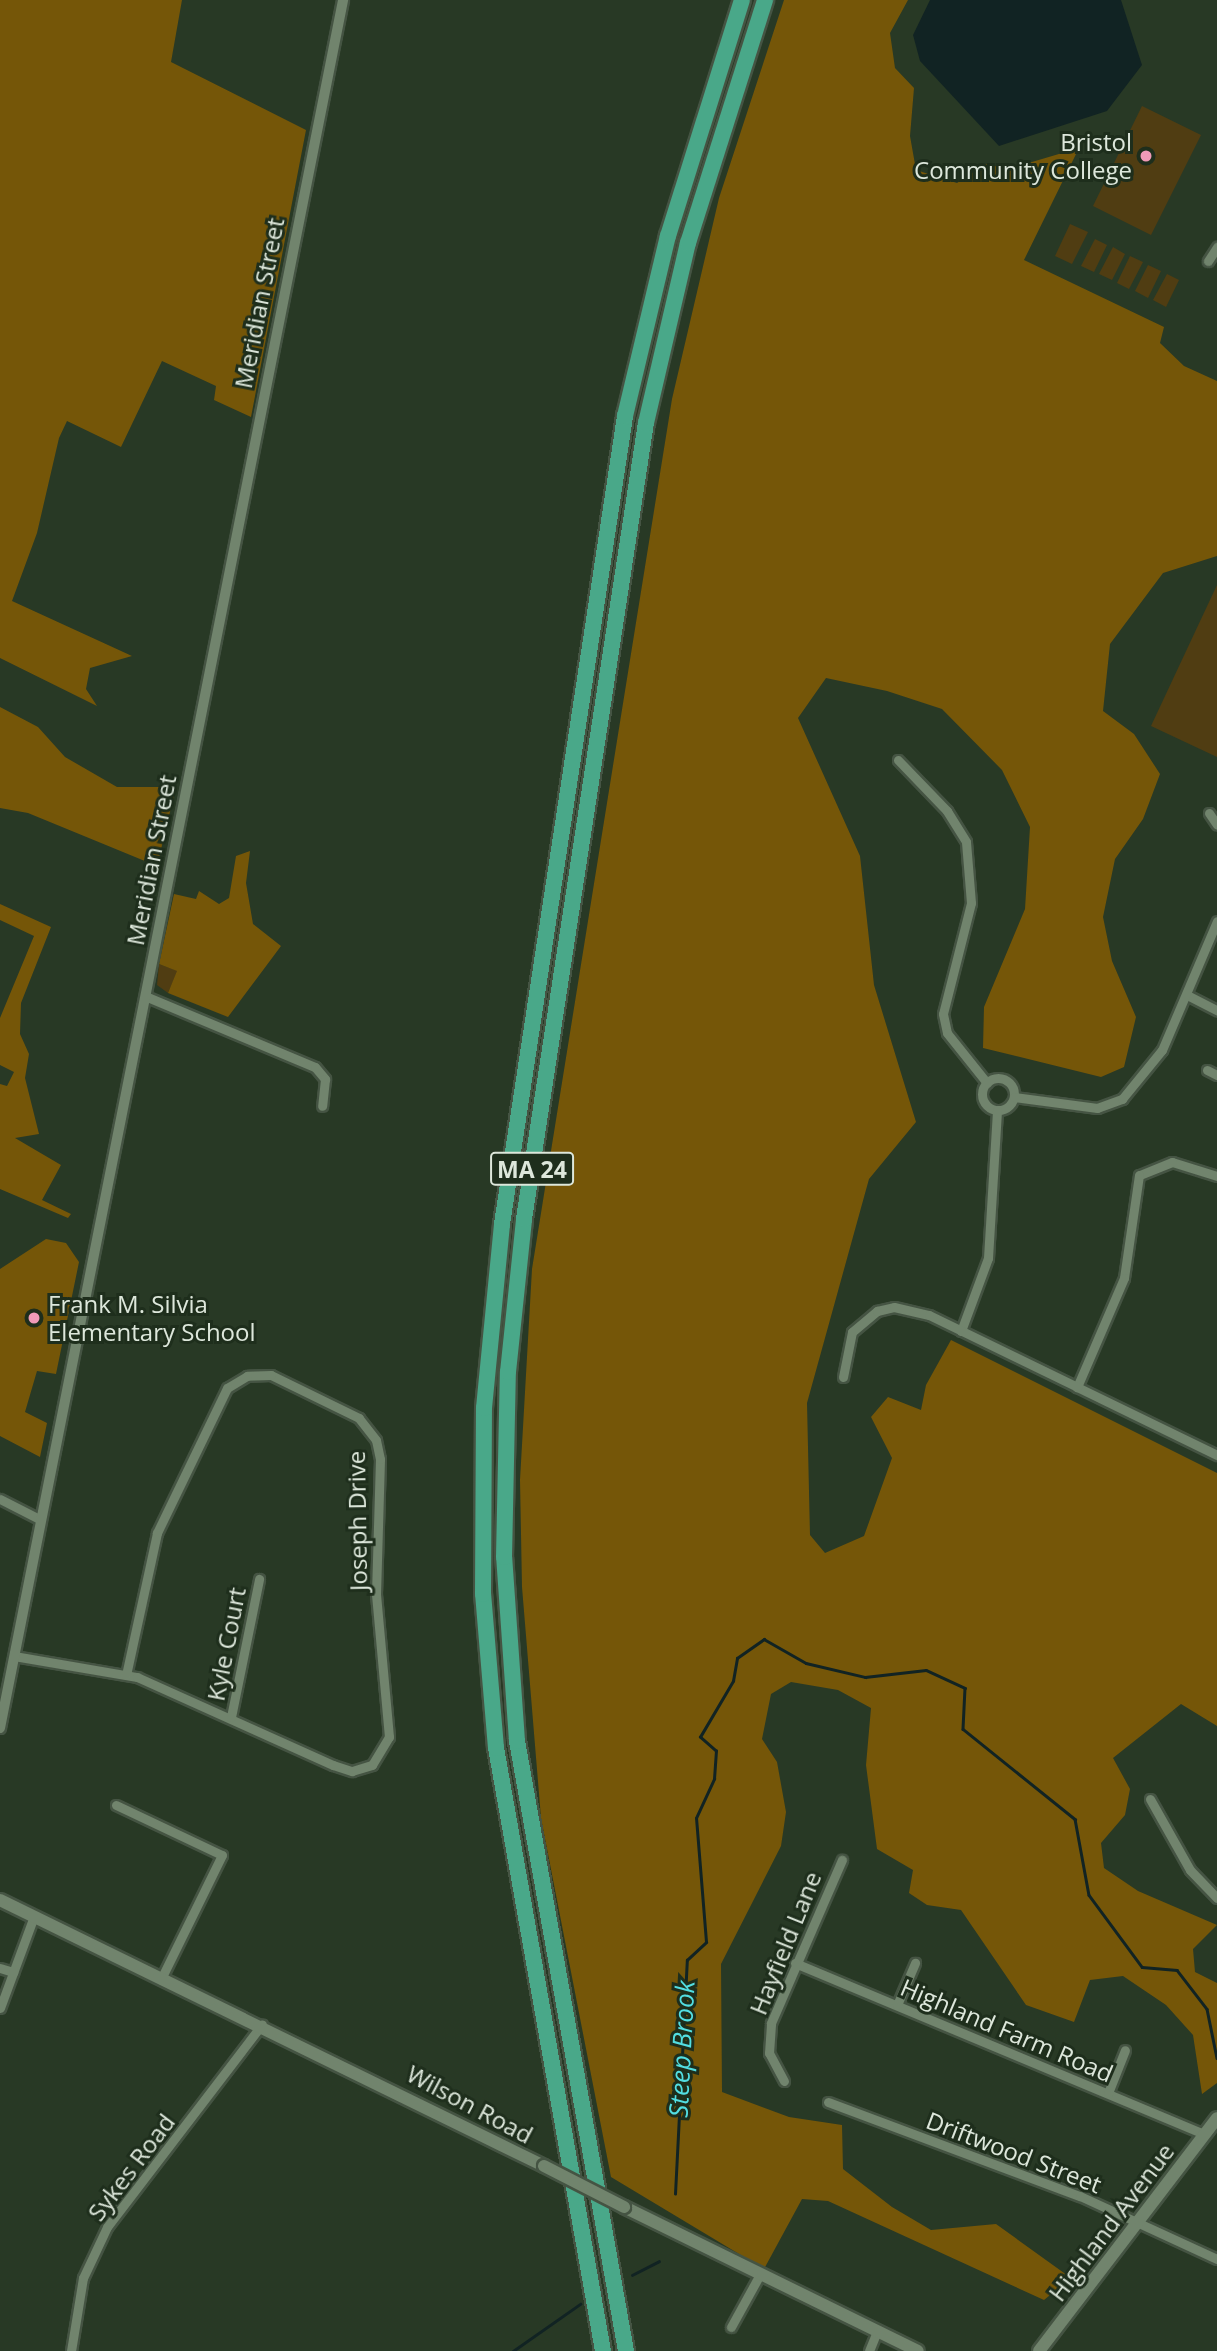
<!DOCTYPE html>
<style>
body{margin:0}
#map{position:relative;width:1217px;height:2351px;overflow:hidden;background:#283925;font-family:"Open Sans",sans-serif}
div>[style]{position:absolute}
.green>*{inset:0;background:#503d12}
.forest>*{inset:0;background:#755608}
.water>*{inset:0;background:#112323}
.stream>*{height:2.5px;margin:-1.25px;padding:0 1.25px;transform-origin:1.25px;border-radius:1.25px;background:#112323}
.roads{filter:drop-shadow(2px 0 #455443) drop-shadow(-2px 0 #455443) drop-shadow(0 2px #455443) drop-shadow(0 -2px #455443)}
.minor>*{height:9px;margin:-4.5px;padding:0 4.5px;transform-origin:4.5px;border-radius:4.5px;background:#71846d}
.minor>.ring{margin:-4.5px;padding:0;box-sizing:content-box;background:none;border:9px solid #71846d;border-radius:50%}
.tertiary>*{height:10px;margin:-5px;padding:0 5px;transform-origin:5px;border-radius:5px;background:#71846d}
.secondary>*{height:12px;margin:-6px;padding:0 6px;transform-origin:6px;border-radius:6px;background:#71846d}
.motorway>*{height:16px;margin:-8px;padding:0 8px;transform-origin:8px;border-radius:8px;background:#49a889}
.bridges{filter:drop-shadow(2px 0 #455443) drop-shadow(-2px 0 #455443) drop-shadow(0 2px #455443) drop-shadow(0 -2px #455443)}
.secondary-bridge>*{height:12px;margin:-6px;padding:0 6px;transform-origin:6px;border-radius:6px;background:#71846d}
.dots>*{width:19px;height:19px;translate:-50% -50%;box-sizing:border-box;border:4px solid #1e2e1c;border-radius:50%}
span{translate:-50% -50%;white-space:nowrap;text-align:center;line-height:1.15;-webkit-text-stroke:6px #1e2e1c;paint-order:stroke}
.shield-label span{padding:2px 5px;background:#1e2e1c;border:2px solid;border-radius:5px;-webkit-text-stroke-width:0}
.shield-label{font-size:23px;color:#dde7db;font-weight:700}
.poi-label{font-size:24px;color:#dde7db}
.right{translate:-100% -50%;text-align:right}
.left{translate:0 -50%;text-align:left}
.street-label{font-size:24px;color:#dde7db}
.water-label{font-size:26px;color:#52dee2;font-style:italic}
</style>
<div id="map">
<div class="green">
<i style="clip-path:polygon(1142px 106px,1201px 135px,1151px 235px,1093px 206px)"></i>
<i style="clip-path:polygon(1070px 224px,1088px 232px,1072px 264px,1055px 256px)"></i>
<i style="clip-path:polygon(1095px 239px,1107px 245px,1094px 272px,1081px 266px)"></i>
<i style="clip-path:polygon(1113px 247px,1125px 254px,1112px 280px,1099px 274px)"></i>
<i style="clip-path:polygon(1130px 256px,1143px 262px,1129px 289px,1117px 283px)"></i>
<i style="clip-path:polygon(1148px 265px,1161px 271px,1148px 298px,1135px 291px)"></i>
<i style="clip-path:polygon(1167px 274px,1179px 280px,1166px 307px,1153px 300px)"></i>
<i style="clip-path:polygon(1217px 585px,1217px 757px,1151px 726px)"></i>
<i style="clip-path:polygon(159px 964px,178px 971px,168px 993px,157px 985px)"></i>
</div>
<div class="forest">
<i style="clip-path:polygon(0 0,182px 0,171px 62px,306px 130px,251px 417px,214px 400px,216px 386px,162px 361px,121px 447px,67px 421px,59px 438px,37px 533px,12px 601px,132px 656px,90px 668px,86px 689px,97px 706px,0 658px)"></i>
<i style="clip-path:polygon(784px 0,908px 0,890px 33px,895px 68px,914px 88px,910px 136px,916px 170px,957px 183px,986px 164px,1008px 169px,1079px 148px,1024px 260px,1164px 327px,1160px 343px,1184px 366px,1217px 381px,1217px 556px,1163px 573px,1110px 644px,1103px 711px,1134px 734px,1160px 774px,1143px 819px,1115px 859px,1103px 917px,1112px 961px,1136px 1017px,1124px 1067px,1101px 1077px,983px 1048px,984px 1007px,1025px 909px,1030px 827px,1002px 770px,942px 709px,887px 691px,826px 678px,798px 718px,860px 856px,874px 985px,916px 1122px,869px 1179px,807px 1403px,810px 1535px,825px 1553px,864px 1536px,892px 1458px,871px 1417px,888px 1397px,921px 1410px,926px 1385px,951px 1340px,1217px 1473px,1217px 1726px,1181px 1704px,1113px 1758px,1130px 1789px,1125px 1815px,1101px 1843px,1104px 1868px,1138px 1891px,1217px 1925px,1193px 1949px,1195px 1972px,1217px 1983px,1217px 2083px,1202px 2094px,1193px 2035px,1166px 2005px,1123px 1976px,1090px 1980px,1074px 2022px,1026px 2005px,961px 1910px,927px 1905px,909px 1893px,913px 1870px,877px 1849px,866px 1765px,871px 1708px,838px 1690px,791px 1682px,771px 1694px,762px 1739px,777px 1762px,786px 1812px,781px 1846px,721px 1964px,722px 2092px,789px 2117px,842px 2125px,843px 2169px,892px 2207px,931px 2230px,996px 2224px,1071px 2278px,1044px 2300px,828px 2201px,802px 2199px,764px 2269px,611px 2177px,541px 1818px,522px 1587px,520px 1480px,532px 1269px,672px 399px,719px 198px)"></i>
<i style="clip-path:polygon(0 707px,38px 727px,65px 757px,117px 787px,176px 787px,157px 866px,28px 813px,0 808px)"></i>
<i style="clip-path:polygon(250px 851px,246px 883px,253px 924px,281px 946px,228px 1017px,168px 993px,177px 971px,159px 964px,174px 894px,196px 899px,199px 891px,219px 904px,229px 898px,236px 856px)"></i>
<i style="clip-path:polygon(0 904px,51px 927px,21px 1003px,20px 1034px,29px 1054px,25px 1078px,39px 1134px,15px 1138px,61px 1165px,42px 1200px,71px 1214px,68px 1218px,0 1189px,0 1084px,7px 1086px,14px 1072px,0 1065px,0 1018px,34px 936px,0 920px)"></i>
<i style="clip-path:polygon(46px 1239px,66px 1243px,79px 1262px,56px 1374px,37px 1371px,25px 1412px,47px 1423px,40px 1457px,0 1436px,0 1269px)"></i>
</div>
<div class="water">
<i style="clip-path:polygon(930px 0,1121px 0,1142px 65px,1107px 111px,999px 146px,920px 61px,913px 35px)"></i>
</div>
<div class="stream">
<i style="left:675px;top:2194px;width:234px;rotate:-87.1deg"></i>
<i style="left:687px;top:1960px;width:26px;rotate:-43deg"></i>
<i style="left:706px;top:1942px;width:124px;rotate:-94.6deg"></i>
<i style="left:696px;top:1818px;width:43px;rotate:-65.2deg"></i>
<i style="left:714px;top:1779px;width:28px;rotate:-86deg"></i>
<i style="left:716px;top:1751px;width:21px;rotate:-139deg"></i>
<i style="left:700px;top:1737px;width:65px;rotate:-59.5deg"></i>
<i style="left:733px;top:1681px;width:23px;rotate:-80deg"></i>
<i style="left:737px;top:1658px;width:33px;rotate:-35deg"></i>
<i style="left:764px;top:1639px;width:48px;rotate:29.7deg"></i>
<i style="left:806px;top:1663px;width:61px;rotate:13.3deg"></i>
<i style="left:865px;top:1677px;width:61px;rotate:-6.5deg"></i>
<i style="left:926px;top:1670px;width:43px;rotate:24.8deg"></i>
<i style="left:965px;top:1688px;width:41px;rotate:92.8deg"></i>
<i style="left:963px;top:1729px;width:144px;rotate:38.8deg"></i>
<i style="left:1075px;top:1819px;width:77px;rotate:79.6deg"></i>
<i style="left:1089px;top:1895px;width:89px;rotate:53.6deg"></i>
<i style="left:1142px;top:1967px;width:35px;rotate:5deg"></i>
<i style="left:1177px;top:1970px;width:49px;rotate:52.4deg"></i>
<i style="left:1207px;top:2009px;width:50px;rotate:78.5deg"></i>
<i style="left:632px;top:2275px;width:30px;rotate:-27deg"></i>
<i style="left:513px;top:2351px;width:82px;rotate:-35deg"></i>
</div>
<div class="roads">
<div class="minor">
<i style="left:1208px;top:261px;width:17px;rotate:-57deg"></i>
<i style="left:898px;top:760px;width:71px;rotate:46.1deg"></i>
<i style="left:947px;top:811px;width:36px;rotate:58deg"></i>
<i style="left:966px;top:842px;width:61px;rotate:85.3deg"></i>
<i style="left:971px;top:903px;width:114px;rotate:104.2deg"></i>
<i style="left:943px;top:1014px;width:19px;rotate:78deg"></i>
<i style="left:947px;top:1033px;width:64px;rotate:51.3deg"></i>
<i style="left:1209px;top:813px;width:14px;rotate:56deg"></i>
<i style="left:1187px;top:995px;width:34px;rotate:27deg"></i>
<i style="left:145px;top:996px;width:184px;rotate:22.7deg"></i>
<i style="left:315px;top:1067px;width:16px;rotate:50deg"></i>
<i style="left:325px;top:1079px;width:27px;rotate:96deg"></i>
<i style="left:1207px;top:1070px;width:11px;rotate:27deg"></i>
<i class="ring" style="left:982px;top:1078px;width:23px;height:23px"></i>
<i style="left:1014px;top:1097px;width:84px;rotate:7.5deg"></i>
<i style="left:1097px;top:1108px;width:27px;rotate:-20deg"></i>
<i style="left:1122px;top:1099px;width:63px;rotate:-50.8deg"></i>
<i style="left:1162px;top:1050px;width:140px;rotate:-66.9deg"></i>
<i style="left:1217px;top:1176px;width:47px;rotate:-162.7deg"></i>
<i style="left:1172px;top:1162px;width:35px;rotate:158deg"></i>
<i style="left:1139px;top:1175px;width:104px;rotate:98.3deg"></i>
<i style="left:1124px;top:1278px;width:119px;rotate:113.3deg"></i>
<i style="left:1077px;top:1387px;width:156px;rotate:25.9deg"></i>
<i style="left:961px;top:1331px;width:78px;rotate:-69.7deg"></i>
<i style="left:988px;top:1258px;width:148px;rotate:-86.5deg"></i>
<i style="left:843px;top:1377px;width:46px;rotate:-78.7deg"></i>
<i style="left:852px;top:1332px;width:33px;rotate:-40deg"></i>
<i style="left:877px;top:1311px;width:17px;rotate:-13deg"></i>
<i style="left:894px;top:1307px;width:36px;rotate:13deg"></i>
<i style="left:929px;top:1315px;width:165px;rotate:25.9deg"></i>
<i style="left:0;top:1499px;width:44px;rotate:27.1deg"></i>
<i style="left:14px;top:1656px;width:125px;rotate:9.7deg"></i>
<i style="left:137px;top:1677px;width:215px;rotate:24.2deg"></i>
<i style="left:333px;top:1765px;width:20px;rotate:18deg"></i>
<i style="left:352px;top:1771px;width:21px;rotate:-17deg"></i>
<i style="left:372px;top:1765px;width:33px;rotate:-59deg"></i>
<i style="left:389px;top:1737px;width:144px;rotate:-95.2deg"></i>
<i style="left:376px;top:1594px;width:135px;rotate:-88.3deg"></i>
<i style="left:380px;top:1459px;width:19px;rotate:-102deg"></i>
<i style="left:376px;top:1440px;width:28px;rotate:-128deg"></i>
<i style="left:359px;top:1418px;width:98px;rotate:-154deg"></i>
<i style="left:271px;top:1375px;width:24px;rotate:178deg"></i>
<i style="left:247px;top:1376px;width:23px;rotate:149deg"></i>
<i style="left:227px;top:1388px;width:161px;rotate:115.8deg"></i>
<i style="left:157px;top:1533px;width:145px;rotate:102.3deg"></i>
<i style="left:231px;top:1717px;width:141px;rotate:-78.5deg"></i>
<i style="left:1150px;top:1799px;width:81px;rotate:60.6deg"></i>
<i style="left:1190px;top:1870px;width:39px;rotate:46deg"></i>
<i style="left:116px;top:1805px;width:117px;rotate:25.3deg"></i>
<i style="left:222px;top:1855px;width:136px;rotate:116.2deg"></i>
<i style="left:795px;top:1963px;width:443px;rotate:22.7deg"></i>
<i style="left:0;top:1968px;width:14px;rotate:17deg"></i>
<i style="left:897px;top:2005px;width:46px;rotate:-66.8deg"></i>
<i style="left:0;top:2008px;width:98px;rotate:-69.7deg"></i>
<i style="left:784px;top:2081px;width:32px;rotate:-118deg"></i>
<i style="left:769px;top:2053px;width:30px;rotate:-86deg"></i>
<i style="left:771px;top:2023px;width:178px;rotate:-66.5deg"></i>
<i style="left:1108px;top:2093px;width:46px;rotate:-68.4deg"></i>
<i style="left:828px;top:2102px;width:269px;rotate:20.5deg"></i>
<i style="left:1080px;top:2196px;width:151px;rotate:24.7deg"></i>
<i style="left:731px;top:2327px;width:58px;rotate:-61.2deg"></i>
<i style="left:71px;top:2351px;width:74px;rotate:-80.7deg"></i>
<i style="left:83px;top:2278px;width:56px;rotate:-64.8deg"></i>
<i style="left:107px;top:2227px;width:255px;rotate:-52.6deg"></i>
<i style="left:869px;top:2351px;width:22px;rotate:-68deg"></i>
</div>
<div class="tertiary">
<i style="left:0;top:1728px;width:1762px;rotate:-78.77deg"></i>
</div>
<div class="secondary">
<i style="left:0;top:1900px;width:606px;rotate:26.06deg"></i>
<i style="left:624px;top:2207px;width:327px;rotate:26.1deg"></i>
<i style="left:1039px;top:2351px;width:293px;rotate:-52.6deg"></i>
</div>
<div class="motorway">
<i style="left:603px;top:2351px;width:612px;rotate:-100.06deg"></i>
<i style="left:496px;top:1748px;width:155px;rotate:-94.8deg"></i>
<i style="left:483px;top:1594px;width:186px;rotate:-89.7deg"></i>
<i style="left:484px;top:1408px;width:185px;rotate:-84.4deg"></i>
<i style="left:502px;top:1224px;width:817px;rotate:-81.34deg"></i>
<i style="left:625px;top:416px;width:185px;rotate:-76.6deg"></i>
<i style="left:668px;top:236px;width:247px;rotate:-72.6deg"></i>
<i style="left:626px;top:2351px;width:620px;rotate:-100.13deg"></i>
<i style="left:517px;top:1741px;width:184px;rotate:-94deg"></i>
<i style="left:504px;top:1557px;width:185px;rotate:-88.8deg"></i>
<i style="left:508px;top:1372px;width:154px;rotate:-84deg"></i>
<i style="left:524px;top:1219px;width:805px;rotate:-81.29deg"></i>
<i style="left:646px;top:423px;width:185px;rotate:-76.9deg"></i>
<i style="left:688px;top:243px;width:255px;rotate:-72.4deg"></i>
</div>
</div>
<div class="bridges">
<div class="secondary-bridge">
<i style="left:544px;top:2166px;width:90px;rotate:27.1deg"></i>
</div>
</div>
<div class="dots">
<i style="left:1146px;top:156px;background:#f09ab7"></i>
<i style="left:34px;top:1318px;background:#f09ab7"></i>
</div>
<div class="shield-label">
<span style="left:532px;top:1169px">MA 24</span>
</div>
<div class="poi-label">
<span class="right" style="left:1132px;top:156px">Bristol<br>Community College</span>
<span class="left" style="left:48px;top:1318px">Frank M. Silvia<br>Elementary School</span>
</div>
<div class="street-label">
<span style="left:259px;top:303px;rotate:-79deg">Meridian Street</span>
<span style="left:151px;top:860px;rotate:-79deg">Meridian Street</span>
<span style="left:357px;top:1521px;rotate:-91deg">Joseph Drive</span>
<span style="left:226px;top:1644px;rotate:-79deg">Kyle Court</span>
<span style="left:785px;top:1943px;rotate:-68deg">Hayfield Lane</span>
<span style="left:1007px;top:2030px;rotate:23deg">Highland Farm Road</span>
<span style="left:470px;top:2104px;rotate:28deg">Wilson Road</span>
<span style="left:1014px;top:2152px;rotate:21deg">Driftwood Street</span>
<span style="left:131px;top:2167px;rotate:-53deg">Sykes Road</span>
<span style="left:1111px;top:2222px;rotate:-53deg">Highland Avenue</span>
</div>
<div class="water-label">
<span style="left:682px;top:2049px;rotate:-87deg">Steep Brook</span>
</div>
</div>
